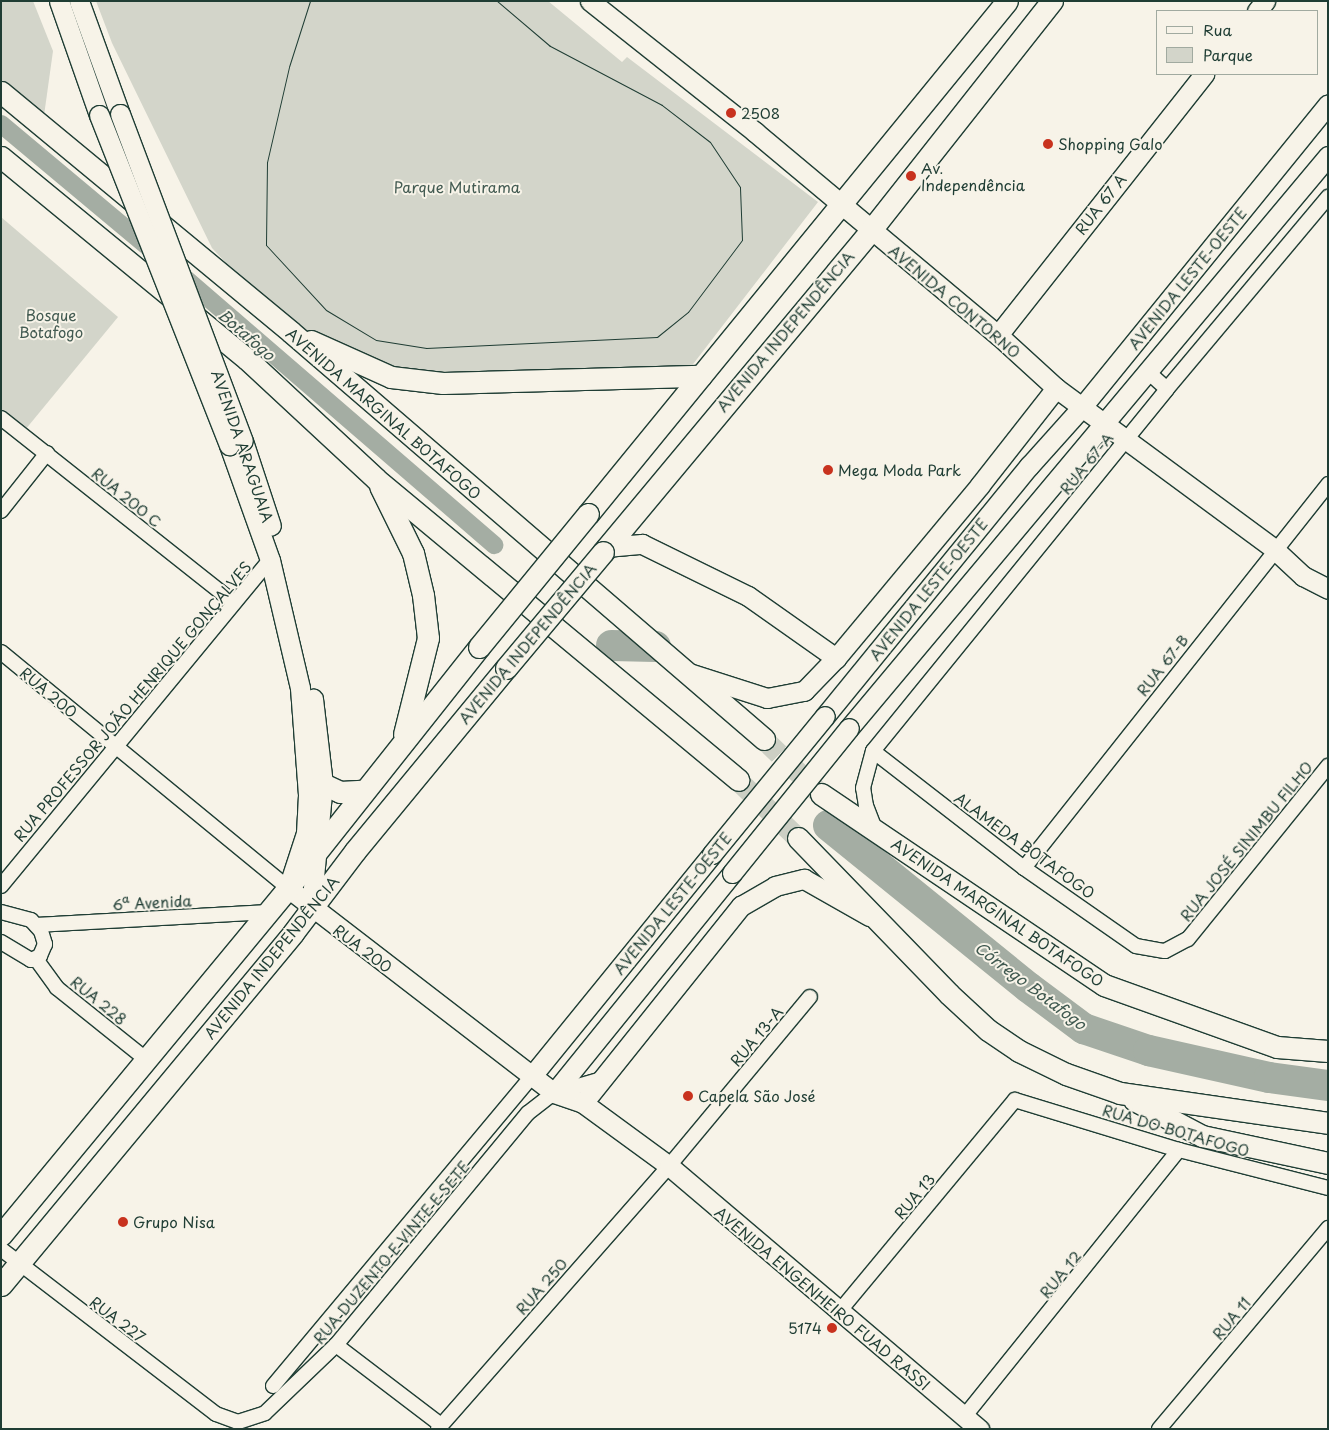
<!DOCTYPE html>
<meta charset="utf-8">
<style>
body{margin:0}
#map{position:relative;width:1329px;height:1430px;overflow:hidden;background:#f7f3e8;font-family:"Playpen Sans",sans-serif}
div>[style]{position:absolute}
.green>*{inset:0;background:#d3d5ca}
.canal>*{height:18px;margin:-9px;padding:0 9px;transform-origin:9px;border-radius:9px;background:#a4ada3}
.river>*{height:31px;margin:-15.5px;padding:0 15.5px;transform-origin:15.5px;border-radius:15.5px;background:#a4ada3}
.primary-tunnel>*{height:21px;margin-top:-10.5px;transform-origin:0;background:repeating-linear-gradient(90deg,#cccfc4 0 21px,transparent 0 32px)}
.roads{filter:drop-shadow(1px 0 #1f3d34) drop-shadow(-1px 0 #1f3d34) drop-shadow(0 1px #1f3d34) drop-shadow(0 -1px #1f3d34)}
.street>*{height:14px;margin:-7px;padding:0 7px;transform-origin:7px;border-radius:7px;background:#f7f3e8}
.secondary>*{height:19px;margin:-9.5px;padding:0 9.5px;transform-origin:9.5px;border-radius:9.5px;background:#f7f3e8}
.primary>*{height:21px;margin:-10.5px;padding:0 10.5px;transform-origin:10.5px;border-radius:10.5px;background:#f7f3e8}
.tram>*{height:1px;margin:-0.5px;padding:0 0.5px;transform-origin:0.5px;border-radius:0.5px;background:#1f3d34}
.bridges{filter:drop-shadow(1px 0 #1f3d34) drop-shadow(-1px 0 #1f3d34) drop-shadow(0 1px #1f3d34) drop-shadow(0 -1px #1f3d34)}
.secondary-bridge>*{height:19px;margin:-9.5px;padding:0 9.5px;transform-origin:9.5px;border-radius:9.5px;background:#f7f3e8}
.primary-bridge>*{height:21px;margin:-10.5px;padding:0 10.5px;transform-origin:10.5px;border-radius:10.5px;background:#f7f3e8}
.dots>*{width:14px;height:14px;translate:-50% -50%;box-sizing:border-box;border:2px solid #f7f3e8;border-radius:50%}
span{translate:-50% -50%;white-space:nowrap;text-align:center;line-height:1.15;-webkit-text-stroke:4px #f7f3e8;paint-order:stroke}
.poi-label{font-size:15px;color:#1f3d34}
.left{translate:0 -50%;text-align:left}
.right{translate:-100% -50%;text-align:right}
.park-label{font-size:15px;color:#435b52}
.street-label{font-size:15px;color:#1f3d34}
.water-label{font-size:16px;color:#405950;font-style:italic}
.frame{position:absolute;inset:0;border:2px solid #1f3d34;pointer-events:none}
.legend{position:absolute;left:1156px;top:10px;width:162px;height:65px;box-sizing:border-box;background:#f7f3e8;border:1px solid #a1aaa0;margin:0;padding:6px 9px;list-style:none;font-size:15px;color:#1f3d34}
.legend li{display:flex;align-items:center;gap:10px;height:25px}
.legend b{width:25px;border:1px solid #a1aaa0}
</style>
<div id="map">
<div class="green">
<i style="clip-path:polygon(1px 1px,33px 1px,53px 51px,42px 130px,1px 97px)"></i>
<i style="clip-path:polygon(96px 1px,548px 1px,622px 62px,627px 57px,818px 202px,687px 372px,391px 377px,291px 332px,212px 248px,112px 43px)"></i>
<i style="clip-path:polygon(1px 217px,118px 317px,25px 430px,1px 411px)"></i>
</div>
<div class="canal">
<i style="left:1px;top:124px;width:199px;rotate:39.9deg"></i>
<i style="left:178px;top:272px;width:418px;rotate:40.8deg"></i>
</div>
<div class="river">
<i style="left:611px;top:645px;width:44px;rotate:1.3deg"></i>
<i style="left:828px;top:825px;width:257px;rotate:39deg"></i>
<i style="left:1028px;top:987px;width:69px;rotate:36.7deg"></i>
<i style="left:1083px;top:1028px;width:69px;rotate:18.7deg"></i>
<i style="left:1148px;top:1050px;width:124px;rotate:12.6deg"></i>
<i style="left:1269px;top:1077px;width:60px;rotate:7.7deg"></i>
</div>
<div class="primary-tunnel">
<i style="left:764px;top:739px;width:79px;rotate:44deg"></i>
<i style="left:738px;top:780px;width:83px;rotate:44deg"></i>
</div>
<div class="roads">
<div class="street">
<i style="left:1148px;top:372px;width:25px;rotate:42deg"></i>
<i style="left:1px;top:418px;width:296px;rotate:38.4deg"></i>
<i style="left:1px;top:511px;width:74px;rotate:-51.6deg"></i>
<i style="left:1px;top:652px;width:372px;rotate:39.4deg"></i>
<i style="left:873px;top:751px;width:191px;rotate:37.8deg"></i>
<i style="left:1024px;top:868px;width:136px;rotate:34.9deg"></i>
<i style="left:1136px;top:946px;width:29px;rotate:10deg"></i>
<i style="left:1165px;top:951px;width:26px;rotate:-28deg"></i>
<i style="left:1188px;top:939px;width:223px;rotate:-51deg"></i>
<i style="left:875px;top:829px;width:25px;rotate:-111deg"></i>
<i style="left:866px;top:806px;width:18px;rotate:-99deg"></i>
<i style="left:863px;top:788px;width:38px;rotate:-75deg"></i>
<i style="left:873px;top:751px;width:466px;rotate:-50.9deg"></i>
<i style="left:1167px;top:389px;width:251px;rotate:-50deg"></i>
<i style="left:1024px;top:868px;width:490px;rotate:-51.6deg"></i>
<i style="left:1px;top:886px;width:423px;rotate:-50.5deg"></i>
<i style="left:1px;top:912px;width:31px;rotate:15deg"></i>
<i style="left:31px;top:920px;width:15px;rotate:48deg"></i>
<i style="left:41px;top:931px;width:14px;rotate:73deg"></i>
<i style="left:45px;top:944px;width:13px;rotate:113deg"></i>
<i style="left:40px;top:956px;width:10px;rotate:156deg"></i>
<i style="left:31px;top:960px;width:35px;rotate:-149deg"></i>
<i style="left:36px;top:925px;width:233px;rotate:-3.2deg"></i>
<i style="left:36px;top:959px;width:36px;rotate:54deg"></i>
<i style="left:57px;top:988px;width:115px;rotate:38.7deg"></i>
<i style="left:1px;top:1249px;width:271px;rotate:37.5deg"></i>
<i style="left:216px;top:1414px;width:23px;rotate:20deg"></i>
<i style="left:238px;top:1422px;width:28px;rotate:-18deg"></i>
<i style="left:265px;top:1413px;width:98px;rotate:-43.8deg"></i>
<i style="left:336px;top:1345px;width:301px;rotate:-50.4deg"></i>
<i style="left:528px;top:1113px;width:33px;rotate:-38deg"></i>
<i style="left:554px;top:1093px;width:50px;rotate:-16.3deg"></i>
<i style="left:838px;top:1313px;width:277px;rotate:-50.3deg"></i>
<i style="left:1015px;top:1100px;width:171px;rotate:17deg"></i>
<i style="left:1179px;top:1150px;width:154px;rotate:14.3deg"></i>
<i style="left:336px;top:1345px;width:132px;rotate:37.3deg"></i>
<i style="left:273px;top:1386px;width:403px;rotate:-50.1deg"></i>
<i style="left:964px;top:1417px;width:343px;rotate:-51.2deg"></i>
<i style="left:438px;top:1429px;width:350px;rotate:-48.7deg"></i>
<i style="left:669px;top:1166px;width:220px;rotate:-50.2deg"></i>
<i style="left:1159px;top:1429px;width:263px;rotate:-49.9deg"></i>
</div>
<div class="secondary">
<i style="left:59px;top:1px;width:121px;rotate:70.7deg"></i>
<i style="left:79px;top:1px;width:120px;rotate:70.1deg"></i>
<i style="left:590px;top:1px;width:211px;rotate:38.4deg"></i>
<i style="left:755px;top:132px;width:317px;rotate:39.9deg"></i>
<i style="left:998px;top:335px;width:79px;rotate:42.4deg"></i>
<i style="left:1056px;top:388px;width:271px;rotate:36.4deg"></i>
<i style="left:1274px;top:549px;width:40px;rotate:43deg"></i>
<i style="left:1303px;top:576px;width:28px;rotate:27deg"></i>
<i style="left:1257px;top:11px;width:13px;rotate:-51deg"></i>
<i style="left:998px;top:335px;width:333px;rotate:-51.7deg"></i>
<i style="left:243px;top:441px;width:89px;rotate:71.8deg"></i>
<i style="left:229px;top:445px;width:122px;rotate:70.4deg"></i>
<i style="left:270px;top:560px;width:131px;rotate:76.8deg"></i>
<i style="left:300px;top:688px;width:107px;rotate:85.7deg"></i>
<i style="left:308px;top:795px;width:38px;rotate:93deg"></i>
<i style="left:306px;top:833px;width:58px;rotate:108.1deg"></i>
<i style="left:288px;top:888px;width:336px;rotate:37.6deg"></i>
<i style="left:554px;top:1093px;width:31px;rotate:19deg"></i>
<i style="left:583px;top:1103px;width:107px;rotate:36.2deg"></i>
<i style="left:669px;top:1166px;width:407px;rotate:40.3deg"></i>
<i style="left:606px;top:547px;width:36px;rotate:-5deg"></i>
<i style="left:642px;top:544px;width:118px;rotate:26.1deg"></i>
<i style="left:748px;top:596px;width:108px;rotate:35.2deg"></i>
<i style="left:689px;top:673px;width:82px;rotate:17.8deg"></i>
<i style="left:767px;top:698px;width:38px;rotate:-11deg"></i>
<i style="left:804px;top:691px;width:46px;rotate:-45.9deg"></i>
<i style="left:836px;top:658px;width:225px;rotate:-50.2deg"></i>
<i style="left:980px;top:485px;width:123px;rotate:-51.9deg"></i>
<i style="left:825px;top:716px;width:323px;rotate:-50.8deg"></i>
<i style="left:1029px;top:466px;width:79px;rotate:-48.1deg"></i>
<i style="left:1082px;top:407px;width:390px;rotate:-50.9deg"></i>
<i style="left:849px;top:728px;width:746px;rotate:-50.06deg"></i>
<i style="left:311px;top:908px;width:125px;rotate:-84.5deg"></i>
<i style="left:323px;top:784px;width:86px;rotate:-96.7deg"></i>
<i style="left:531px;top:1077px;width:287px;rotate:-50.9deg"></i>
<i style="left:554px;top:1093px;width:283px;rotate:-51deg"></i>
<i style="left:583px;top:1103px;width:253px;rotate:-51.3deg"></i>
<i style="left:741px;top:906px;width:39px;rotate:-30deg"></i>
<i style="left:775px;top:886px;width:30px;rotate:-14deg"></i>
<i style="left:804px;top:879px;width:75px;rotate:29.6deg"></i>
</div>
<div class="primary">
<i style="left:1px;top:92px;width:376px;rotate:39.6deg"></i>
<i style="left:291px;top:332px;width:624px;rotate:40.71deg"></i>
<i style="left:1px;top:157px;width:318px;rotate:39.4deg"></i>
<i style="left:247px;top:359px;width:176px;rotate:42.9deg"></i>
<i style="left:376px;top:479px;width:471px;rotate:39.7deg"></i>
<i style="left:311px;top:341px;width:88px;rotate:24.2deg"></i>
<i style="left:391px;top:377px;width:52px;rotate:6.6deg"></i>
<i style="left:443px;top:383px;width:258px;rotate:-1.6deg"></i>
<i style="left:380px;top:486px;width:75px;rotate:63.8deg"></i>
<i style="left:413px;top:553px;width:43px;rotate:76.6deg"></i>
<i style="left:423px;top:595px;width:43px;rotate:83.4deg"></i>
<i style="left:428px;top:638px;width:99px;rotate:104deg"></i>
<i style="left:588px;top:514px;width:662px;rotate:-50.76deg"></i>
<i style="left:603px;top:552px;width:419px;rotate:-50.2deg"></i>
<i style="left:871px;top:230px;width:292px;rotate:-51.7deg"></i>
<i style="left:323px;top:784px;width:19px;rotate:25deg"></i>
<i style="left:340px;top:792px;width:22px;rotate:-3deg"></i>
<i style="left:821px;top:794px;width:341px;rotate:34deg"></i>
<i style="left:1104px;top:985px;width:184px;rotate:19.7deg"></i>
<i style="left:1277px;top:1047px;width:51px;rotate:4.5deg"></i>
<i style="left:798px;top:838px;width:217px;rotate:45.9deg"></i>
<i style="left:949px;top:994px;width:53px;rotate:42.7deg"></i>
<i style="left:988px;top:1030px;width:37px;rotate:34deg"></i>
<i style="left:1019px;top:1051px;width:52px;rotate:26.1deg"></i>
<i style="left:1066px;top:1074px;width:57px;rotate:19.4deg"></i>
<i style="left:1120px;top:1093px;width:210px;rotate:8.2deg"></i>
<i style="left:1134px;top:1100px;width:77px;rotate:27.9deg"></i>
<i style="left:1202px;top:1136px;width:129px;rotate:12.1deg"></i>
<i style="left:1px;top:1235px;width:450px;rotate:-50.4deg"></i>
<i style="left:288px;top:888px;width:308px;rotate:-51.6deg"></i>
<i style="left:1px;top:1285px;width:457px;rotate:-50.3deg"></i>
<i style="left:293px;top:933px;width:103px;rotate:-52.9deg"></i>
<i style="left:355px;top:851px;width:237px;rotate:-50.5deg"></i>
</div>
</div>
<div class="tram">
<i style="left:310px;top:1px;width:69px;rotate:107.7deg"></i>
<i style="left:289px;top:67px;width:98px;rotate:103deg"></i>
<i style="left:267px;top:162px;width:83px;rotate:90.7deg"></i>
<i style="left:266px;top:245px;width:88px;rotate:47.3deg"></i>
<i style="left:326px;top:310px;width:58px;rotate:31deg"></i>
<i style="left:376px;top:340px;width:51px;rotate:9.1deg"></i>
<i style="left:426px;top:348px;width:231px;rotate:-2.7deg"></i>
<i style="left:657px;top:337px;width:40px;rotate:-39deg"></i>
<i style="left:688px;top:312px;width:90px;rotate:-53.1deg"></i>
<i style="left:742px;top:240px;width:53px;rotate:-92.2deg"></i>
<i style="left:740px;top:187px;width:54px;rotate:-123.7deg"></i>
<i style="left:710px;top:142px;width:61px;rotate:-142.4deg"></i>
<i style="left:662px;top:105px;width:127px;rotate:-152.2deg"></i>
<i style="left:550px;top:46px;width:70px;rotate:-139.7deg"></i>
</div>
<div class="bridges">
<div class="secondary-bridge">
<i style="left:120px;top:114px;width:349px;rotate:69.4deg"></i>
<i style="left:99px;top:115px;width:355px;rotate:68.5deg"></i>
<i style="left:712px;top:854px;width:178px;rotate:-50.7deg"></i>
<i style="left:732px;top:873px;width:186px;rotate:-51.1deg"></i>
</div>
<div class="primary-bridge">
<i style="left:479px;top:647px;width:172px;rotate:-50.7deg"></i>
<i style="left:506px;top:668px;width:151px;rotate:-50.1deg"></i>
</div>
</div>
<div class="dots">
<i style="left:731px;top:113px;background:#c8321e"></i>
<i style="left:1048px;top:144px;background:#c8321e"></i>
<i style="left:911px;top:176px;background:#c8321e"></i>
<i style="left:828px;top:470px;background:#c8321e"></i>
<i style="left:688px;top:1096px;background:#c8321e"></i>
<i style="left:123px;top:1222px;background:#c8321e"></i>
<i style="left:832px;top:1328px;background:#c8321e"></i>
</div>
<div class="poi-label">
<span class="left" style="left:741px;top:113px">2508</span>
<span class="left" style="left:1058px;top:144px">Shopping Galo</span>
<span class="left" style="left:921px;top:176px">Av.<br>Independência</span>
<span class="left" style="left:838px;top:470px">Mega Moda Park</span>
<span class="left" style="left:698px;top:1096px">Capela São José</span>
<span class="left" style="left:133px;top:1222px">Grupo Nisa</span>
<span class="right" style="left:822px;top:1328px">5174</span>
</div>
<div class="park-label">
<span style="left:457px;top:187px">Parque Mutirama</span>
<span style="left:51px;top:323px">Bosque<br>Botafogo</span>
</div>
<div class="street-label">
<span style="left:1100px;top:204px;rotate:-52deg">RUA 67 A</span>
<span style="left:1187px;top:278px;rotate:-51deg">AVENIDA LESTE-OESTE</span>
<span style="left:955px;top:301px;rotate:40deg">AVENIDA CONTORNO</span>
<span style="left:785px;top:331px;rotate:-50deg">AVENIDA INDEPENDÊNCIA</span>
<span style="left:384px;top:413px;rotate:41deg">AVENIDA MARGINAL BOTAFOGO</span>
<span style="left:243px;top:446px;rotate:71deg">AVENIDA ARAGUAIA</span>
<span style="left:1086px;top:463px;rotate:-51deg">RUA 67-A</span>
<span style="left:127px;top:497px;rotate:39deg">RUA 200 C</span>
<span style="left:928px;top:589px;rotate:-51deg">AVENIDA LESTE-OESTE</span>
<span style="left:527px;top:643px;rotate:-50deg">AVENIDA INDEPENDÊNCIA</span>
<span style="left:1162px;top:665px;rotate:-52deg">RUA 67-B</span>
<span style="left:49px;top:692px;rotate:40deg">RUA 200</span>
<span style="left:132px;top:701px;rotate:-50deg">RUA PROFESSOR JOÃO HENRIQUE GONÇALVES</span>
<span style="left:1246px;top:841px;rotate:-51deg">RUA JOSÉ SINIMBU FILHO</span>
<span style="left:1025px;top:845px;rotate:36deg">ALAMEDA BOTAFOGO</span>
<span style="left:152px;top:902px;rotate:-3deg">6ª Avenida</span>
<span style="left:672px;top:903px;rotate:-51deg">AVENIDA LESTE-OESTE</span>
<span style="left:998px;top:912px;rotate:34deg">AVENIDA MARGINAL BOTAFOGO</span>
<span style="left:363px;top:948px;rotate:37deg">RUA 200</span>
<span style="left:271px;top:957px;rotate:-51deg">AVENIDA INDEPENDÊNCIA</span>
<span style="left:99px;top:1000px;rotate:39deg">RUA 228</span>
<span style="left:756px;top:1036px;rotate:-50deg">RUA 13-A</span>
<span style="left:1176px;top:1130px;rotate:16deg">RUA DO BOTAFOGO</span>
<span style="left:914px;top:1196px;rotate:-50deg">RUA 13</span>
<span style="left:391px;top:1252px;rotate:-50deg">RUA DUZENTO E VINTE E SETE</span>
<span style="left:1060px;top:1274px;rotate:-51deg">RUA 12</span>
<span style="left:541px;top:1286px;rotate:-49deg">RUA 250</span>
<span style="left:823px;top:1298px;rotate:40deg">AVENIDA ENGENHEIRO FUAD RASSI</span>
<span style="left:1231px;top:1318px;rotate:-50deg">RUA 11</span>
<span style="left:118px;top:1319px;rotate:37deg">RUA 227</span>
</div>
<div class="water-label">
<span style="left:247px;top:334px;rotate:41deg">Botafogo</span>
<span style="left:1031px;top:985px;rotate:37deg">Córrego Botafogo</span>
</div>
<div class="frame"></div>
<ul class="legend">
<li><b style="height:6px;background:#f7f3e8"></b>Rua</li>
<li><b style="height:14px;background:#d3d5ca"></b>Parque</li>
</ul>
</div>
